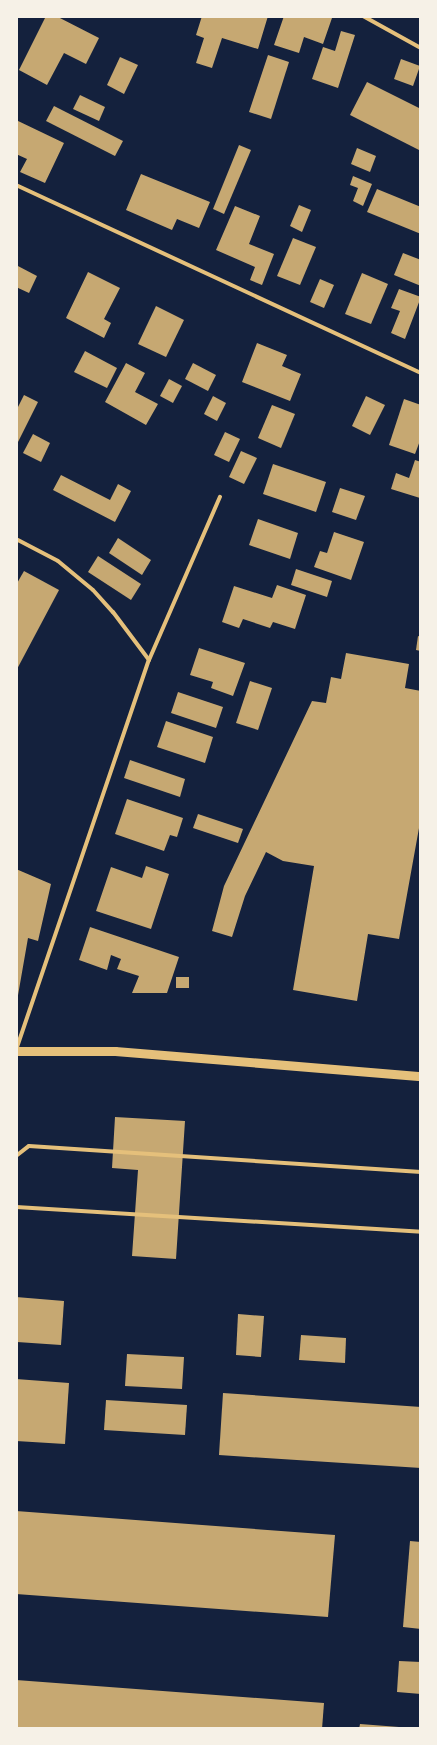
<!DOCTYPE html>
<style>
body{margin:0}
#map{position:relative;width:437px;height:1745px;overflow:hidden;background:#14213d;font-family:Lora,serif}
div>[style]{position:absolute}
.building>*{inset:0;background:#c6a872}
.service>*{height:4px;margin:-2px;padding:0 2px;transform-origin:2px;border-radius:2px;background:#e5c07b}
.tertiary>*{height:9px;margin:-4.5px;padding:0 4.5px;transform-origin:4.5px;border-radius:4.5px;background:#e5c07b}
span{translate:-50% -50%;white-space:nowrap;text-align:center;line-height:1.15;-webkit-text-stroke:5px #f6f1e7;paint-order:stroke}
.frame{position:absolute;inset:0;border:18px solid #f6f1e7;pointer-events:none}
</style>
<div id="map">
<div class="building">
<i style="clip-path:polygon(46px 16px,56px 16px,99px 38px,86px 64px,64px 53px,47px 85px,19px 70px)"></i>
<i style="clip-path:polygon(202px 16px,268px 16px,258px 49px,222px 38px,212px 68px,196px 63px,204px 38px,196px 35px)"></i>
<i style="clip-path:polygon(284px 16px,332px 18px,323px 44px,304px 37px,299px 53px,274px 45px)"></i>
<i style="clip-path:polygon(341px 31px,355px 35px,338px 88px,312px 79px,323px 47px,335px 51px)"></i>
<i style="clip-path:polygon(268px 55px,289px 62px,271px 119px,249px 112px)"></i>
<i style="clip-path:polygon(120px 57px,138px 65px,124px 94px,107px 85px)"></i>
<i style="clip-path:polygon(401px 59px,420px 66px,413px 86px,394px 79px)"></i>
<i style="clip-path:polygon(367px 82px,421px 109px,421px 151px,350px 115px)"></i>
<i style="clip-path:polygon(80px 95px,105px 107px,99px 121px,73px 109px)"></i>
<i style="clip-path:polygon(54px 106px,123px 141px,115px 156px,46px 121px)"></i>
<i style="clip-path:polygon(16px 120px,64px 143px,45px 183px,20px 172px,27px 159px,16px 154px)"></i>
<i style="clip-path:polygon(239px 145px,251px 150px,224px 214px,213px 209px)"></i>
<i style="clip-path:polygon(357px 148px,376px 156px,370px 172px,351px 164px)"></i>
<i style="clip-path:polygon(141px 174px,210px 202px,199px 228px,177px 219px,172px 230px,126px 210px)"></i>
<i style="clip-path:polygon(353px 176px,372px 184px,363px 206px,353px 201px,358px 188px,350px 185px)"></i>
<i style="clip-path:polygon(377px 189px,421px 207px,421px 234px,367px 212px)"></i>
<i style="clip-path:polygon(299px 205px,311px 210px,302px 232px,290px 226px)"></i>
<i style="clip-path:polygon(235px 206px,260px 216px,249px 244px,274px 254px,262px 285px,250px 280px,255px 267px,216px 250px)"></i>
<i style="clip-path:polygon(293px 238px,316px 247px,300px 285px,277px 276px)"></i>
<i style="clip-path:polygon(403px 253px,421px 260px,421px 286px,394px 275px)"></i>
<i style="clip-path:polygon(16px 265px,37px 276px,29px 293px,16px 287px)"></i>
<i style="clip-path:polygon(88px 272px,120px 288px,104px 319px,111px 323px,104px 338px,66px 318px)"></i>
<i style="clip-path:polygon(362px 273px,388px 284px,371px 324px,345px 314px)"></i>
<i style="clip-path:polygon(320px 279px,334px 285px,324px 308px,310px 302px)"></i>
<i style="clip-path:polygon(399px 289px,421px 297px,405px 339px,391px 333px,400px 311px,391px 308px)"></i>
<i style="clip-path:polygon(156px 306px,184px 320px,166px 357px,138px 344px)"></i>
<i style="clip-path:polygon(257px 343px,287px 355px,282px 366px,301px 374px,290px 401px,242px 382px)"></i>
<i style="clip-path:polygon(85px 351px,117px 368px,107px 388px,74px 372px)"></i>
<i style="clip-path:polygon(126px 363px,145px 373px,135px 392px,158px 404px,146px 425px,105px 402px)"></i>
<i style="clip-path:polygon(193px 363px,216px 375px,208px 391px,185px 379px)"></i>
<i style="clip-path:polygon(169px 379px,182px 386px,173px 403px,160px 396px)"></i>
<i style="clip-path:polygon(24px 395px,38px 402px,16px 446px,16px 411px)"></i>
<i style="clip-path:polygon(213px 396px,226px 403px,217px 421px,204px 414px)"></i>
<i style="clip-path:polygon(366px 396px,385px 405px,370px 435px,352px 426px)"></i>
<i style="clip-path:polygon(404px 399px,421px 405px,421px 438px,415px 454px,389px 445px)"></i>
<i style="clip-path:polygon(272px 405px,295px 414px,281px 448px,258px 438px)"></i>
<i style="clip-path:polygon(225px 432px,240px 439px,229px 462px,214px 455px)"></i>
<i style="clip-path:polygon(33px 434px,50px 443px,41px 462px,23px 453px)"></i>
<i style="clip-path:polygon(241px 451px,257px 458px,244px 484px,229px 477px)"></i>
<i style="clip-path:polygon(415px 460px,421px 462px,420px 498px,391px 489px,396px 473px,409px 478px)"></i>
<i style="clip-path:polygon(273px 464px,326px 482px,316px 512px,263px 494px)"></i>
<i style="clip-path:polygon(61px 475px,110px 500px,118px 484px,131px 491px,115px 522px,53px 490px)"></i>
<i style="clip-path:polygon(340px 488px,365px 496px,356px 520px,332px 512px)"></i>
<i style="clip-path:polygon(258px 519px,298px 533px,290px 559px,249px 545px)"></i>
<i style="clip-path:polygon(334px 532px,364px 542px,351px 580px,314px 567px,320px 551px,327px 553px)"></i>
<i style="clip-path:polygon(118px 538px,151px 560px,142px 575px,109px 553px)"></i>
<i style="clip-path:polygon(98px 556px,141px 584px,131px 600px,88px 572px)"></i>
<i style="clip-path:polygon(296px 569px,332px 581px,327px 597px,291px 585px)"></i>
<i style="clip-path:polygon(24px 571px,59px 590px,16px 671px,16px 585px)"></i>
<i style="clip-path:polygon(277px 585px,306px 595px,295px 629px,273px 622px,270px 628px,243px 619px,239px 628px,222px 622px,234px 586px,272px 598px)"></i>
<i style="clip-path:polygon(418px 636px,421px 637px,421px 651px,416px 650px)"></i>
<i style="clip-path:polygon(199px 648px,245px 663px,233px 696px,211px 688px,213px 682px,190px 675px)"></i>
<i style="clip-path:polygon(346px 653px,409px 664px,405px 688px,421px 691px,421px 817px,399px 939px,368px 934px,357px 1001px,293px 990px,314px 866px,283px 861px,266px 852px,245px 896px,232px 937px,212px 931px,224px 886px,312px 701px,326px 703px,331px 677px,341px 679px)"></i>
<i style="clip-path:polygon(250px 681px,272px 688px,258px 730px,236px 723px)"></i>
<i style="clip-path:polygon(178px 692px,223px 707px,216px 728px,171px 713px)"></i>
<i style="clip-path:polygon(166px 721px,213px 737px,205px 763px,157px 747px)"></i>
<i style="clip-path:polygon(130px 760px,185px 779px,180px 797px,124px 778px)"></i>
<i style="clip-path:polygon(127px 799px,183px 818px,177px 837px,170px 835px,164px 851px,115px 834px)"></i>
<i style="clip-path:polygon(198px 814px,243px 829px,238px 843px,193px 828px)"></i>
<i style="clip-path:polygon(146px 866px,169px 874px,151px 929px,96px 911px,111px 867px,142px 878px)"></i>
<i style="clip-path:polygon(16px 869px,51px 884px,38px 941px,28px 938px,17px 1001px)"></i>
<i style="clip-path:polygon(90px 927px,179px 957px,167px 993px,132px 993px,139px 976px,117px 969px,121px 959px,111px 955px,107px 970px,79px 960px)"></i>
<i style="clip-path:polygon(176px 977px,189px 977px,189px 988px,176px 988px)"></i>
<i style="clip-path:polygon(115px 1117px,185px 1121px,176px 1259px,132px 1256px,138px 1170px,112px 1168px)"></i>
<i style="clip-path:polygon(16px 1297px,64px 1301px,61px 1345px,17px 1342px)"></i>
<i style="clip-path:polygon(238px 1314px,264px 1316px,261px 1357px,236px 1355px)"></i>
<i style="clip-path:polygon(301px 1335px,346px 1338px,345px 1363px,299px 1360px)"></i>
<i style="clip-path:polygon(127px 1354px,184px 1357px,182px 1389px,125px 1386px)"></i>
<i style="clip-path:polygon(16px 1379px,69px 1383px,65px 1444px,16px 1441px)"></i>
<i style="clip-path:polygon(223px 1393px,421px 1407px,421px 1468px,219px 1455px)"></i>
<i style="clip-path:polygon(106px 1400px,187px 1405px,185px 1435px,104px 1430px)"></i>
<i style="clip-path:polygon(16px 1511px,335px 1535px,328px 1617px,16px 1594px)"></i>
<i style="clip-path:polygon(410px 1541px,421px 1542px,421px 1629px,403px 1627px)"></i>
<i style="clip-path:polygon(399px 1661px,421px 1662px,421px 1694px,397px 1692px)"></i>
<i style="clip-path:polygon(16px 1680px,324px 1703px,322px 1729px,16px 1729px)"></i>
<i style="clip-path:polygon(360px 1724px,399px 1727px,399px 1729px,359px 1729px)"></i>
</div>
<div class="service">
<i style="left:363px;top:16px;width:66px;rotate:28.9deg"></i>
<i style="left:16px;top:185px;width:447px;rotate:24.9deg"></i>
<i style="left:16px;top:539px;width:47px;rotate:27.6deg"></i>
<i style="left:58px;top:561px;width:45px;rotate:39.6deg"></i>
<i style="left:93px;top:590px;width:30px;rotate:48deg"></i>
<i style="left:113px;top:612px;width:60px;rotate:53.1deg"></i>
<i style="left:16px;top:1050px;width:412px;rotate:-71.2deg"></i>
<i style="left:149px;top:660px;width:178px;rotate:-66.5deg"></i>
<i style="left:16px;top:1156px;width:16px;rotate:-38deg"></i>
<i style="left:29px;top:1146px;width:393px;rotate:3.8deg"></i>
<i style="left:16px;top:1207px;width:406px;rotate:3.5deg"></i>
</div>
<div class="tertiary">
<i style="left:16px;top:1051px;width:99px"></i>
<i style="left:115px;top:1051px;width:307px;rotate:4.7deg"></i>
</div>
<div class="frame"></div>
</div>
